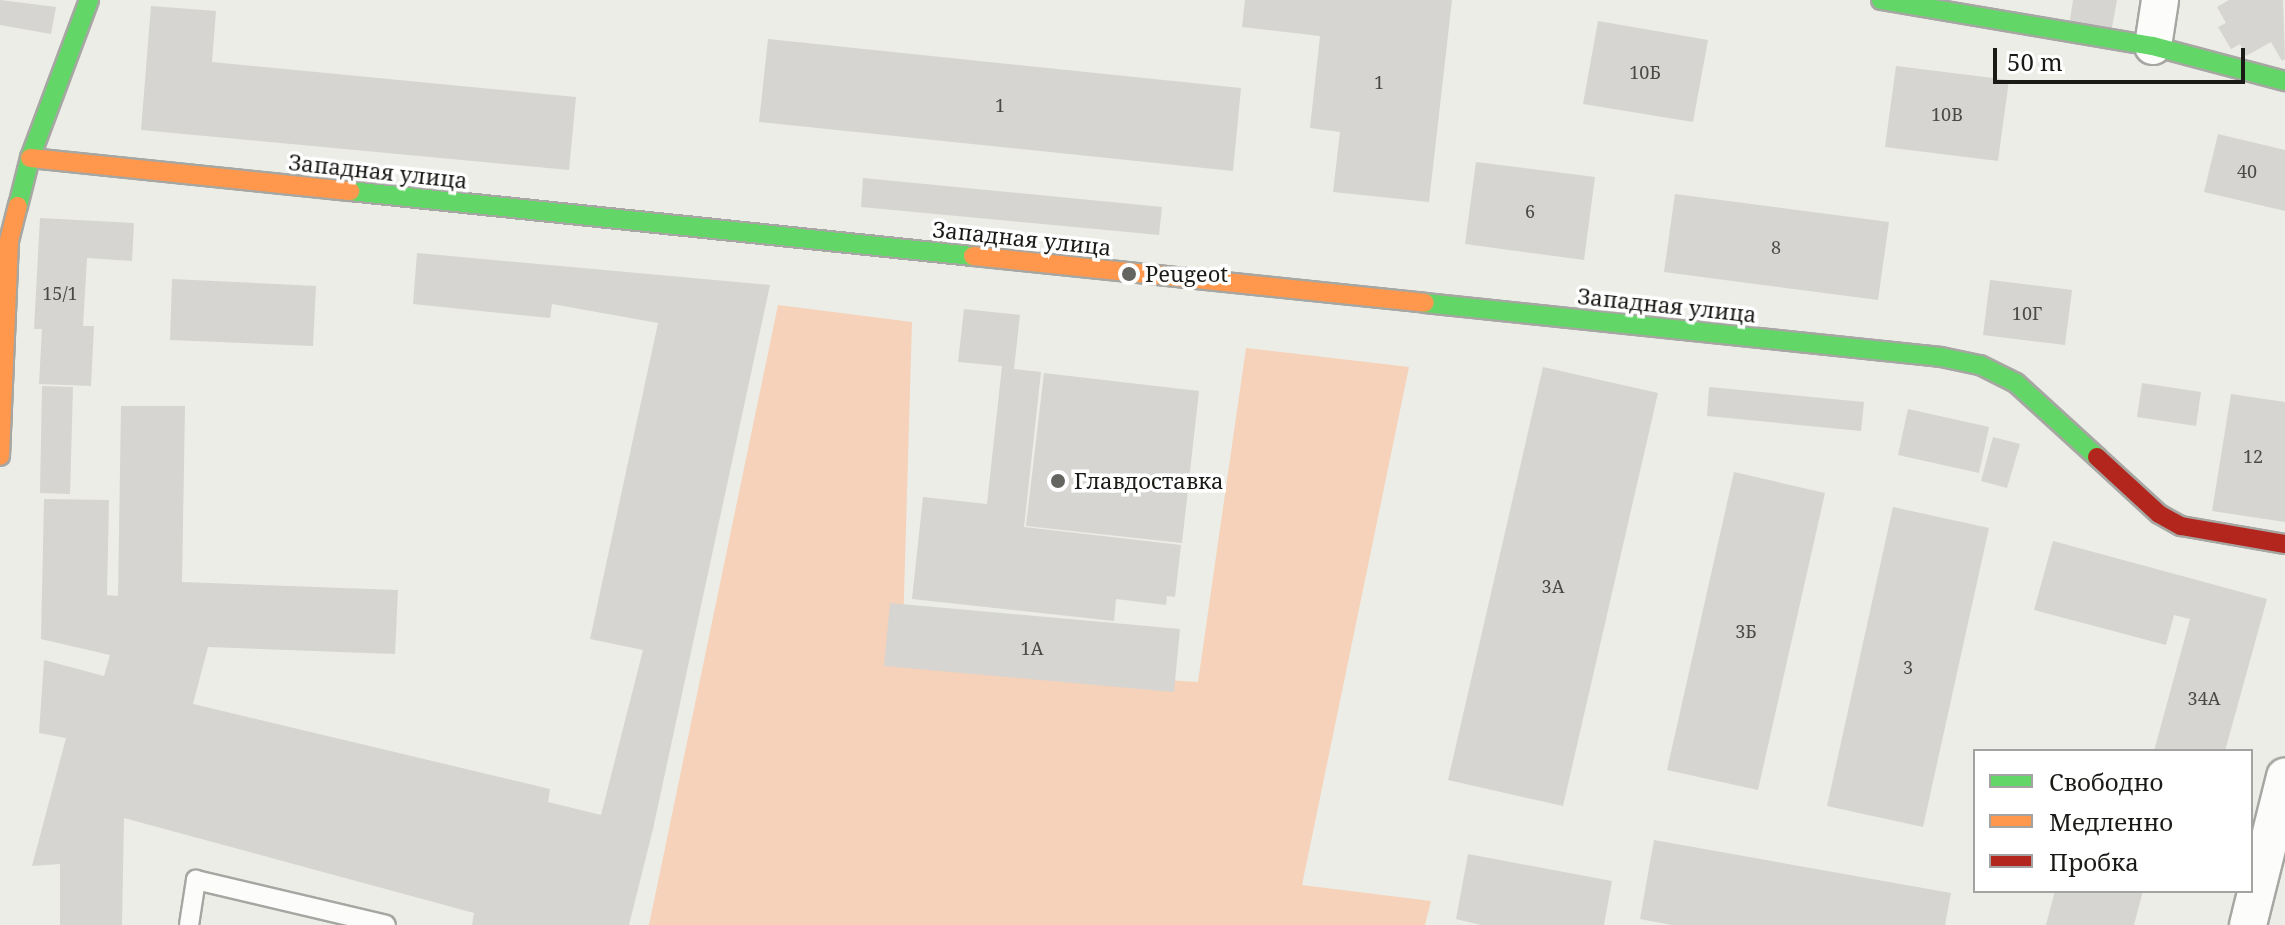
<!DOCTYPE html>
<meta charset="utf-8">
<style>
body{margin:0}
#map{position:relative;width:2285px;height:925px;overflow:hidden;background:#ecede7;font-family:"Noto Serif",serif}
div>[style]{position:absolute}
.green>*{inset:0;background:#f5d2b9}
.building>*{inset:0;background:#d6d5d1}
.roads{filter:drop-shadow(2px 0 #a6a6a2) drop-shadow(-2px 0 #a6a6a2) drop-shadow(0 2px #a6a6a2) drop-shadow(0 -2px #a6a6a2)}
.lane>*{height:18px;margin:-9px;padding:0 9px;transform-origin:9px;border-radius:9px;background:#fcfcfb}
.street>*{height:36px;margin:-18px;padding:0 18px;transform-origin:18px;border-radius:18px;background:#fcfcfb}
.fast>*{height:18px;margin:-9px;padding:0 9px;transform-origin:9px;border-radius:9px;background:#63d668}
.slow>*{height:18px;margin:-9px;padding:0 9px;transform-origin:9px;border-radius:9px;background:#ff974d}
.jam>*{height:18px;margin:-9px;padding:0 9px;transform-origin:9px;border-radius:9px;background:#b3261e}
.dots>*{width:22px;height:22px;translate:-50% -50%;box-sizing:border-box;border:4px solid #fff;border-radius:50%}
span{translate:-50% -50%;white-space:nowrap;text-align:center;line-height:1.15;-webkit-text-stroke:7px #fff;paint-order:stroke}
.number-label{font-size:18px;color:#4a4a46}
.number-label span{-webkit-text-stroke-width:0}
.street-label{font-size:22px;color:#1a1b17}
.poi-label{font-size:22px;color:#1a1b17}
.left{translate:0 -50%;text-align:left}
.legend{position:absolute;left:1973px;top:749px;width:280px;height:144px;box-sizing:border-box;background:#fff;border:2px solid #a3a4a2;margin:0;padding:10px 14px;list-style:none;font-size:24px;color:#1a1b17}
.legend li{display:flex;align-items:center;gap:16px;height:40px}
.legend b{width:40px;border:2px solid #a3a4a2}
.scale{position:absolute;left:1993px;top:48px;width:252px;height:36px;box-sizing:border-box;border:4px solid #1a1b17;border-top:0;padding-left:10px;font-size:24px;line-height:28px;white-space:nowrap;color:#1a1b17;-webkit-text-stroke:6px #fff;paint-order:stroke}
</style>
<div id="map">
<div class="green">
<i style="clip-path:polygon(778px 305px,912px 322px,902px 664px,1198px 682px,1246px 348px,1409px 367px,1302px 885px,1431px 901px,1425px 925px,649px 925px)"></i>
</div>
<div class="building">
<i style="clip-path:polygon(0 0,56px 7px,51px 34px,0 25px)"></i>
<i style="clip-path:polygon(1245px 0,1452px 0,1429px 202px,1333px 192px,1340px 132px,1310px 128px,1320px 36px,1242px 27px)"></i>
<i style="clip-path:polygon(2073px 0,2117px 0,2111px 33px,2069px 27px)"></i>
<i style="clip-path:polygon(2229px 0,2283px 0,2285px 59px,2282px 61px,2271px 42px,2246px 56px,2240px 44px,2231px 49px,2218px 27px,2226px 23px,2217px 7px)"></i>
<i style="clip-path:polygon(151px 6px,216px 11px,212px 62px,576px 97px,569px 170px,141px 130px)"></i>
<i style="clip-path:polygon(1598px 21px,1708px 40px,1693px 122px,1583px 104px)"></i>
<i style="clip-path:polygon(768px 39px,1241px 88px,1233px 171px,759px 122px)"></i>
<i style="clip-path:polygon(1896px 66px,2009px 80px,1998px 161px,1885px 147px)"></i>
<i style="clip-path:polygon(2218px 134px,2285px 150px,2285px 211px,2204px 192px)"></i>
<i style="clip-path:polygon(1476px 162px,1595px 177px,1584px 260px,1465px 244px)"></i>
<i style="clip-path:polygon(863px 178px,1162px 207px,1159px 235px,861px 207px)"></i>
<i style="clip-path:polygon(1675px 194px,1889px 222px,1878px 300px,1664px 272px)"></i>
<i style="clip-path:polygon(40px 218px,134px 223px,132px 261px,87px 258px,83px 326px,94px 326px,91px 386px,39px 384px,42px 329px,34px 329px)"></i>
<i style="clip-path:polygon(417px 253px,770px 285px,653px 829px,629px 925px,472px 925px,474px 913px,124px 818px,122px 925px,60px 925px,60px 864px,32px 866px,66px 738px,39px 733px,44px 660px,104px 676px,110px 655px,41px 639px,44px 499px,109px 500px,107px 595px,118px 596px,121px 406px,185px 406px,182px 582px,398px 590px,395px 654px,208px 647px,193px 704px,550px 789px,548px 802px,601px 815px,643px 650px,590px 639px,658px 323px,552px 304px,550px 318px,413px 304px)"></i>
<i style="clip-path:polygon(172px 279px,316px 286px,313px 346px,170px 340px)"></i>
<i style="clip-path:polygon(1990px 280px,2072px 290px,2065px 345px,1983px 335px)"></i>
<i style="clip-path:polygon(964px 309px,1020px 315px,1014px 369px,1041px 372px,1024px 527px,1181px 545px,1175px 597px,1167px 596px,1166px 605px,1116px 599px,1114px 621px,912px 599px,923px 497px,987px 504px,1002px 366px,958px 362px)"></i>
<i style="clip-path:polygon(1543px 367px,1658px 393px,1563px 806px,1448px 780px)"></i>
<i style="clip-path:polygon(1044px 373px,1199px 391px,1182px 543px,1026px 526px)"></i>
<i style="clip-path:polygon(2142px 383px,2201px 392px,2196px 426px,2137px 417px)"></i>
<i style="clip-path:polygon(42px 386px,73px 387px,70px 494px,40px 493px)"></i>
<i style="clip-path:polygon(1709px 387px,1864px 402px,1861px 431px,1707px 416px)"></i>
<i style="clip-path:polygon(2231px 394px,2285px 402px,2285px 522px,2212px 511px)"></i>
<i style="clip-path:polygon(1908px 409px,1989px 427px,1979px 473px,1898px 455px)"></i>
<i style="clip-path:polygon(1993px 437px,2020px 444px,2007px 488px,1981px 481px)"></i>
<i style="clip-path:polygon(1734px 472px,1825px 493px,1758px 790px,1667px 770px)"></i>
<i style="clip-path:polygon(1893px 507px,1989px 528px,1923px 827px,1827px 806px)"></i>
<i style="clip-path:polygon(2053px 541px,2267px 599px,2225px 751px,2154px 751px,2190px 619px,2174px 615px,2166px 645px,2034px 610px)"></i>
<i style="clip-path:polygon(890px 603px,1180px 629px,1174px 692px,884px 666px)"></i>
<i style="clip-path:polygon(1654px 840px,1951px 893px,1945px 925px,1672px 925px,1640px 919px)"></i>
<i style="clip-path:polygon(1468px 854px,1612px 881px,1604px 925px,1481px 925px,1456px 919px)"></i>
<i style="clip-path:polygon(2055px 891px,2143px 891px,2134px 925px,2046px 925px)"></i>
</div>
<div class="roads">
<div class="lane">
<i style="left:189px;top:925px;width:46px;rotate:-81.2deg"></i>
<i style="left:196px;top:880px;width:195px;rotate:13.3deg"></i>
</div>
<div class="street">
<i style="left:2153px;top:46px;width:47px;rotate:-81.3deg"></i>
<i style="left:2248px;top:925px;width:153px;rotate:-76deg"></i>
</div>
<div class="fast">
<i style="left:1881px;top:0;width:276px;rotate:9.6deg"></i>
<i style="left:2153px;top:46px;width:137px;rotate:14.9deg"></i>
<i style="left:350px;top:191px;width:626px;rotate:5.96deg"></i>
<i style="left:18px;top:206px;width:49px;rotate:-76deg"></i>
<i style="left:30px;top:158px;width:169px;rotate:-69.5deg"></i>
<i style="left:1425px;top:303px;width:519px;rotate:5.97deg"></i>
<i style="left:1941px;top:357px;width:40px;rotate:12deg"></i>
<i style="left:1980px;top:365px;width:40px;rotate:26.6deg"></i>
<i style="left:2016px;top:383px;width:110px;rotate:42.4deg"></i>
</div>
<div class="slow">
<i style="left:30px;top:158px;width:322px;rotate:5.9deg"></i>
<i style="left:973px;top:256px;width:454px;rotate:5.9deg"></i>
<i style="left:0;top:456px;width:215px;rotate:-87.6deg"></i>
<i style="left:9px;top:241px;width:36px;rotate:-76deg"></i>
</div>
<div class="jam">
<i style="left:2097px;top:457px;width:84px;rotate:42.6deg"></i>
<i style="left:2159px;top:514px;width:25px;rotate:29deg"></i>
<i style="left:2181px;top:526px;width:106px;rotate:9.8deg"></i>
</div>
</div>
<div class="dots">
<i style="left:1129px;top:274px;background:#646460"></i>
<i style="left:1058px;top:481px;background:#646460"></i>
</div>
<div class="number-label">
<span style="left:1645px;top:72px">10Б</span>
<span style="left:1379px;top:82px">1</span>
<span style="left:1000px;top:105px">1</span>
<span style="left:1947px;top:114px">10В</span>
<span style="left:2247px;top:171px">40</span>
<span style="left:1530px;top:211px">6</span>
<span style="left:1776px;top:247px">8</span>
<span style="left:60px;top:293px">15/1</span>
<span style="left:2027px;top:313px">10Г</span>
<span style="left:2253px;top:456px">12</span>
<span style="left:1553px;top:586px">3А</span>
<span style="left:1746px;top:631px">3Б</span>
<span style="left:1032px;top:648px">1А</span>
<span style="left:1908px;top:667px">3</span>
<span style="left:2204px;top:698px">34А</span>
</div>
<div class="street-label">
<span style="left:378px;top:171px;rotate:6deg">Западная улица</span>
<span style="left:1022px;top:238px;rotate:6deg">Западная улица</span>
<span style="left:1667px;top:305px;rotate:6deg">Западная улица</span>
</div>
<div class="poi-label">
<span class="left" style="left:1145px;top:274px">Peugeot</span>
<span class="left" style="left:1074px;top:481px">Главдоставка</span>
</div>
<ul class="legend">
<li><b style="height:10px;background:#63d668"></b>Свободно</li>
<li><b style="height:10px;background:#ff974d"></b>Медленно</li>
<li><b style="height:10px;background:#b3261e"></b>Пробка</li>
</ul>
<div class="scale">50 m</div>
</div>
